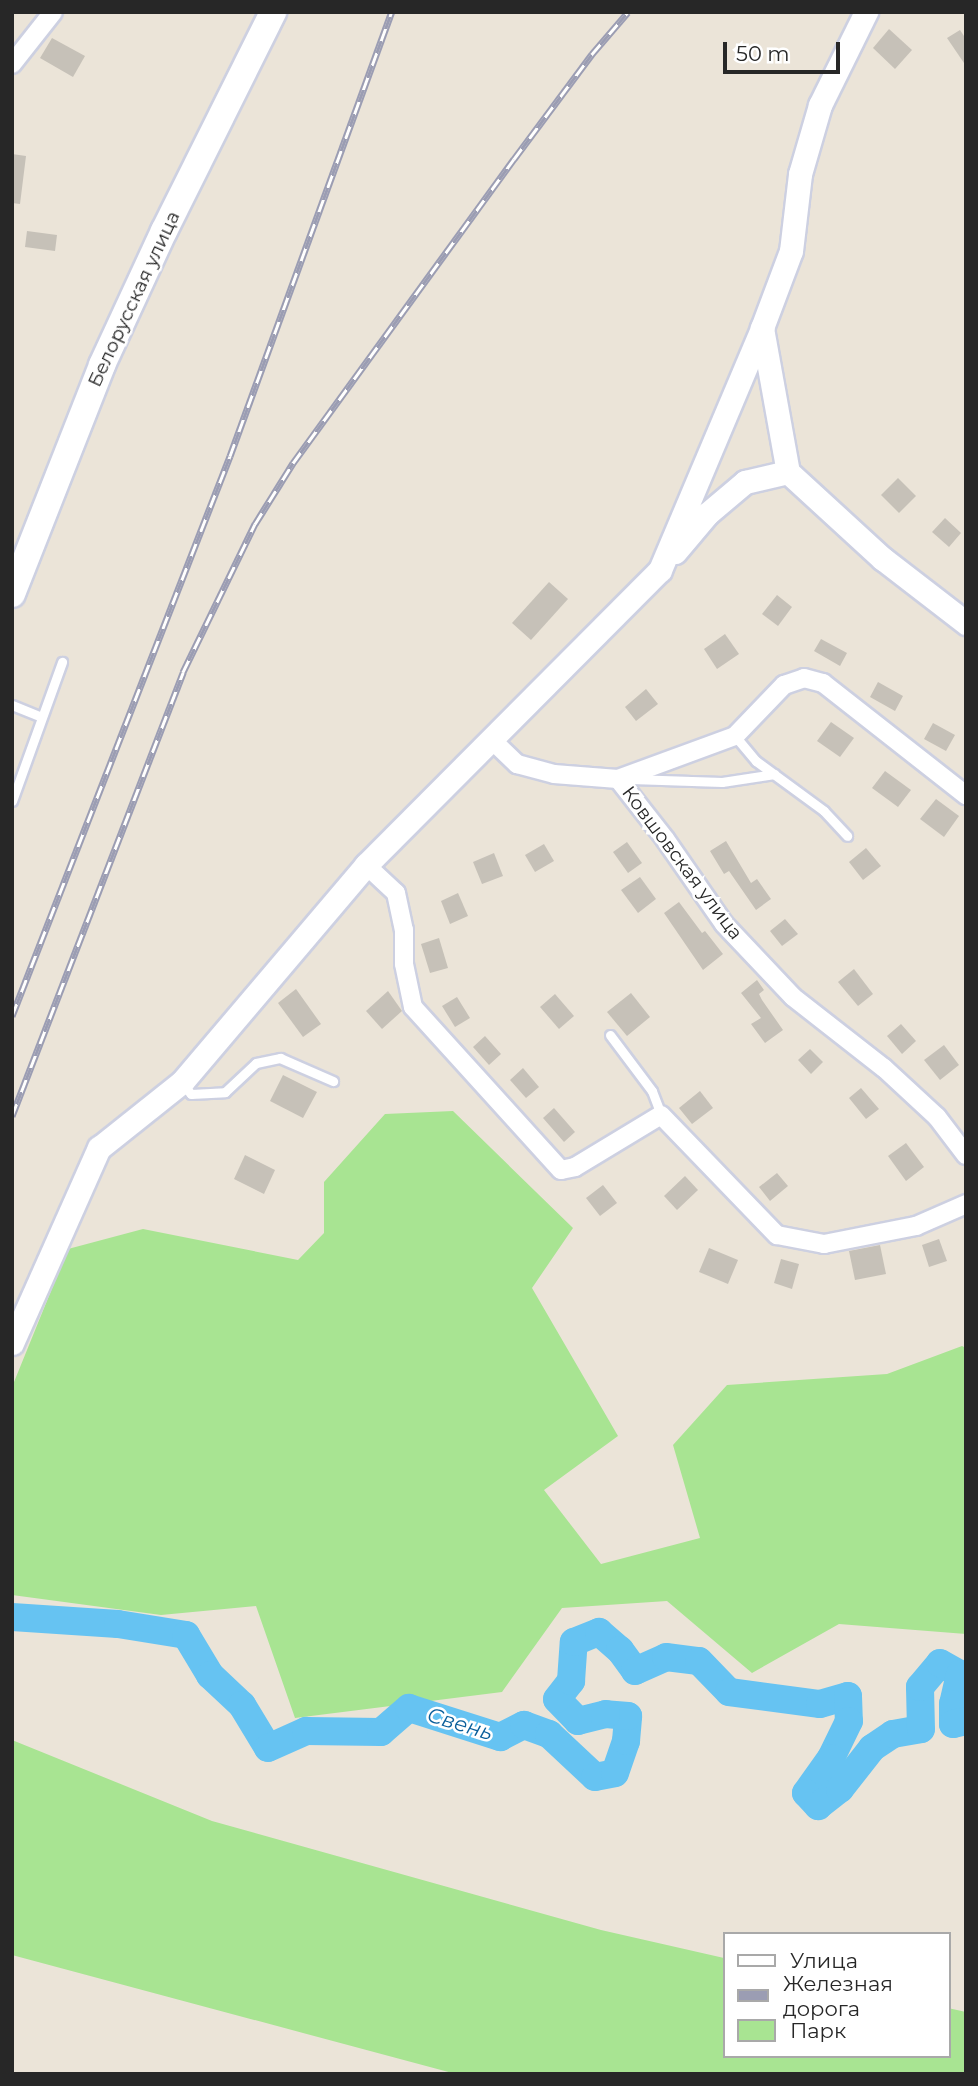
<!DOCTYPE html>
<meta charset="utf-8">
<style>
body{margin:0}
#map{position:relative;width:978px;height:2086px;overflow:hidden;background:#ebe4d8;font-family:Montserrat,sans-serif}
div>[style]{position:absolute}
.green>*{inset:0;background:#a8e492}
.river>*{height:28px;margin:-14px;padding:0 14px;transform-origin:14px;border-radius:14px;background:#66c3f2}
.building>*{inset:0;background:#c6c1b8}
.roads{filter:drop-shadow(2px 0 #cdd0e1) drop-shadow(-2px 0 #cdd0e1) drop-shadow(0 2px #cdd0e1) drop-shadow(0 -2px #cdd0e1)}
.service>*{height:9px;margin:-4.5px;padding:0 4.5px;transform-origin:4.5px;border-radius:4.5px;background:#fff}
.minor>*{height:18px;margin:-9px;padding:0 9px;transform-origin:9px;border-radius:9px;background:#fff}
.tertiary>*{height:23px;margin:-11.5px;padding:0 11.5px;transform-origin:11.5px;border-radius:11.5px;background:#fff}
.secondary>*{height:26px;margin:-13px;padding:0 13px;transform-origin:13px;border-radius:13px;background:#fff}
.rail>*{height:7px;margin-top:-3.5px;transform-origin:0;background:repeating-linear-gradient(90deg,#fff 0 13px,#9b9db3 0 26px);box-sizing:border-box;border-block:2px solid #9b9db3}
span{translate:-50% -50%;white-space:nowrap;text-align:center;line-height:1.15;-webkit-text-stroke:5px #fff;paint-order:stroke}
.street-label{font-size:19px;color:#272727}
.water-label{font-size:21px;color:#095e9a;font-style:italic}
.frame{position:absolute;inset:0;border:14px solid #272727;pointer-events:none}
.legend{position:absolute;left:723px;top:1932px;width:228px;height:126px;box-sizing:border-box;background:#fff;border:2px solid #a9a9a9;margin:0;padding:9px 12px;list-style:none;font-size:21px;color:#272727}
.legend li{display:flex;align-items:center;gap:14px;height:35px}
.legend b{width:35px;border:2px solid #a9a9a9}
.scale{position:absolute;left:723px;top:42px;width:117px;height:32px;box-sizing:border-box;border:4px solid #272727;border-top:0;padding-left:9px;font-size:21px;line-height:24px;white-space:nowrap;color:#272727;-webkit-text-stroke:5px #fff;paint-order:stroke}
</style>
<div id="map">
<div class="green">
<i style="clip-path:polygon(453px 1111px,573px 1228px,532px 1288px,618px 1436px,544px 1490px,601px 1564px,700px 1538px,673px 1445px,727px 1385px,887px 1374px,962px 1346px,966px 1348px,966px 1634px,839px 1624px,752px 1673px,667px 1601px,562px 1608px,502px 1692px,295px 1718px,256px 1606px,161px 1615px,12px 1595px,12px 1387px,68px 1249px,143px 1229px,298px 1260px,324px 1233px,324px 1182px,385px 1114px)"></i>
<i style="clip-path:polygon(12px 1740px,212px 1821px,601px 1930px,724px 1958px,724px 2056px,948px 2056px,948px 2008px,966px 2012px,966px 2074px,456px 2074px,12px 1955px)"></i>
</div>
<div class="river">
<i style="left:12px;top:1617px;width:106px;rotate:3.8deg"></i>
<i style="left:118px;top:1624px;width:69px;rotate:9.2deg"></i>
<i style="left:186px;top:1635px;width:47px;rotate:59deg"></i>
<i style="left:210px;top:1675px;width:44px;rotate:43.2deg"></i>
<i style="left:242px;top:1705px;width:50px;rotate:58.8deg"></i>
<i style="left:268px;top:1748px;width:42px;rotate:-24.1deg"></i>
<i style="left:306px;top:1731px;width:75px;rotate:0.8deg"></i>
<i style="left:381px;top:1732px;width:37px;rotate:-41deg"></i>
<i style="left:409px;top:1708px;width:96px;rotate:17.7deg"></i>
<i style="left:500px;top:1737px;width:27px;rotate:-27deg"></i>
<i style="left:524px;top:1725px;width:27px;rotate:20deg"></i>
<i style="left:549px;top:1734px;width:63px;rotate:43.1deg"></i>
<i style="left:595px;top:1777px;width:20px;rotate:-11deg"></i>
<i style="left:615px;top:1773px;width:34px;rotate:-71deg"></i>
<i style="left:626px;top:1741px;width:25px;rotate:-85deg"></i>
<i style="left:628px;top:1716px;width:22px;rotate:-175deg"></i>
<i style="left:606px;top:1714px;width:29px;rotate:166deg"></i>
<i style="left:578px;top:1721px;width:30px;rotate:-134deg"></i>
<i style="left:557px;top:1699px;width:23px;rotate:-52deg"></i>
<i style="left:571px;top:1681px;width:39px;rotate:-86deg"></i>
<i style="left:574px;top:1642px;width:27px;rotate:-22deg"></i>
<i style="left:599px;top:1632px;width:28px;rotate:41deg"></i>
<i style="left:620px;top:1650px;width:26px;rotate:54deg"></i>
<i style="left:635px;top:1671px;width:34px;rotate:-24deg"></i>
<i style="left:666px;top:1657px;width:33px;rotate:7deg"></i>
<i style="left:699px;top:1661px;width:43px;rotate:45.9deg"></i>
<i style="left:729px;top:1692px;width:92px;rotate:7.5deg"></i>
<i style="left:820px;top:1704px;width:29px;rotate:-16deg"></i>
<i style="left:848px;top:1696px;width:25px;rotate:88deg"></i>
<i style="left:849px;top:1721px;width:41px;rotate:115.9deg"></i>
<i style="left:831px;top:1758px;width:43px;rotate:125.5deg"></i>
<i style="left:806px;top:1793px;width:18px;rotate:47deg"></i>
<i style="left:818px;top:1806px;width:28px;rotate:-38deg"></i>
<i style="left:840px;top:1789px;width:52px;rotate:-52deg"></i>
<i style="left:872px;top:1748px;width:25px;rotate:-34deg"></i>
<i style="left:893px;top:1734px;width:28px;rotate:-10deg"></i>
<i style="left:921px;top:1729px;width:42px;rotate:-91.4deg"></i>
<i style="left:920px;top:1687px;width:31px;rotate:-50deg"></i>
<i style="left:940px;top:1663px;width:23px;rotate:29deg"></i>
<i style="left:960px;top:1674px;width:31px;rotate:103deg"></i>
<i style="left:953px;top:1704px;width:20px;rotate:90deg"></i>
<i style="left:953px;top:1724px;width:13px;rotate:-13deg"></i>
</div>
<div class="building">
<i style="clip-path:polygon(889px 29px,912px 50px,895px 69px,873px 48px)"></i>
<i style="clip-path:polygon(960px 30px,966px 39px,966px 66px,947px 38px)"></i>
<i style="clip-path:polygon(52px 38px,85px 56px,73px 77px,40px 58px)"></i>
<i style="clip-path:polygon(12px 154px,26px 156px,20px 204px,12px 203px)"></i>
<i style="clip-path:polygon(27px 231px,57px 235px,55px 251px,25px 247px)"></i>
<i style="clip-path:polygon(898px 478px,916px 496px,899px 513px,881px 495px)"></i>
<i style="clip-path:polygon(945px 518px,961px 533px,949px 547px,932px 532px)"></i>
<i style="clip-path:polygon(549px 582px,568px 599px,531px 640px,512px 623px)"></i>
<i style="clip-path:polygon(777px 595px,792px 607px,778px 626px,762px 614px)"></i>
<i style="clip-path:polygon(725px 634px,739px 654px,717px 669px,704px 649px)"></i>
<i style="clip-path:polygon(821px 639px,847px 653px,840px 666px,814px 651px)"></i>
<i style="clip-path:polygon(878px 682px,903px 696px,895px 711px,870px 697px)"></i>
<i style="clip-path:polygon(646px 689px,658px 704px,636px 721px,625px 707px)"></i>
<i style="clip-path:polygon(831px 722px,854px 738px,840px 757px,817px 741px)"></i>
<i style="clip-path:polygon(933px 723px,955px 735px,946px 751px,924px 739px)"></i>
<i style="clip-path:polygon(885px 771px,911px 790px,898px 807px,872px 788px)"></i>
<i style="clip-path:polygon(936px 799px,959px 816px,944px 837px,920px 819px)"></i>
<i style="clip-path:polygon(726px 841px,751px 883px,757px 879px,771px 899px,756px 910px,729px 871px,724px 874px,710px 851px)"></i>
<i style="clip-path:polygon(627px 842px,642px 863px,628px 873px,613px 852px)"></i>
<i style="clip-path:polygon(544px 844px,554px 861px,535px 872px,525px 855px)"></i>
<i style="clip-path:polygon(866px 848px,881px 866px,863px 880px,849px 862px)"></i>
<i style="clip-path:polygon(494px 853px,503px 876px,482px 884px,473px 862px)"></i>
<i style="clip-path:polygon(640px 877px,656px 899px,638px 913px,621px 890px)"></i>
<i style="clip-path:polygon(458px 893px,468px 916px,450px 924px,441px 901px)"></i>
<i style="clip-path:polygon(679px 902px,702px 933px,705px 931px,723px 954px,703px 970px,664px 913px)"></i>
<i style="clip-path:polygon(785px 919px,798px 934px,782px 946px,770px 931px)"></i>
<i style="clip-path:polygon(439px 938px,448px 968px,430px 973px,421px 944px)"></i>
<i style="clip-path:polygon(854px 969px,873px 994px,858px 1006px,838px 982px)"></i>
<i style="clip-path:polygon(757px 980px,764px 990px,759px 994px,762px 1000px,783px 1030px,765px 1043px,751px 1024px,761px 1018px,741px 993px)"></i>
<i style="clip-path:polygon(296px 989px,321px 1024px,303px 1037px,278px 1003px)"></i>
<i style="clip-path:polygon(388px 991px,402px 1011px,382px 1029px,366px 1011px)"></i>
<i style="clip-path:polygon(631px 993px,650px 1017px,627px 1036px,607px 1012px)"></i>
<i style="clip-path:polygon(555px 994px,574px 1016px,559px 1029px,540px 1007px)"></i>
<i style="clip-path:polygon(457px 997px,470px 1018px,455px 1027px,442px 1006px)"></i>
<i style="clip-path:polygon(901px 1024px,916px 1041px,902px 1054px,887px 1036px)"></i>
<i style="clip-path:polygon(485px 1036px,501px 1054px,489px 1065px,473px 1047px)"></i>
<i style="clip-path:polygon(944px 1045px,959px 1065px,940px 1080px,924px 1060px)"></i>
<i style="clip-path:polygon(810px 1049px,823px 1062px,811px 1074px,798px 1060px)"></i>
<i style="clip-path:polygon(523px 1068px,539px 1087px,526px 1098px,510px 1080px)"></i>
<i style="clip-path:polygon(283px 1075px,317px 1092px,303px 1118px,270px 1101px)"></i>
<i style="clip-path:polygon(861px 1088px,879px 1109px,866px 1119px,849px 1098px)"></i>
<i style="clip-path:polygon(700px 1091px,713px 1108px,692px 1124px,679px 1108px)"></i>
<i style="clip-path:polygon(554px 1108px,575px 1132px,564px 1142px,543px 1118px)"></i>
<i style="clip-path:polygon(906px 1143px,924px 1167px,906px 1181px,888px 1156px)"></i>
<i style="clip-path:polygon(245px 1155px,275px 1170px,264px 1194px,234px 1179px)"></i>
<i style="clip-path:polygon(777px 1173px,788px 1186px,770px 1201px,759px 1187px)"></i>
<i style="clip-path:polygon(685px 1176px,698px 1190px,677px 1210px,664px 1196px)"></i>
<i style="clip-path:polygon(603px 1185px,617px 1203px,600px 1216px,586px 1198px)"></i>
<i style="clip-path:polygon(939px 1239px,947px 1261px,929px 1267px,922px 1245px)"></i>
<i style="clip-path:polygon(880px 1245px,886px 1274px,855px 1280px,849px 1251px)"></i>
<i style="clip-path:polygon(709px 1248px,738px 1260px,728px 1284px,699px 1272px)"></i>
<i style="clip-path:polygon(781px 1259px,799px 1264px,792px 1289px,774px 1283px)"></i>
</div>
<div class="roads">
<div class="service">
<i style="left:12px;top:705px;width:31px;rotate:22deg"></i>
<i style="left:735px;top:736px;width:33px;rotate:50deg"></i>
<i style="left:756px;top:761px;width:84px;rotate:36.3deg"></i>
<i style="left:824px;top:811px;width:34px;rotate:47deg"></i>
<i style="left:631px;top:779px;width:91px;rotate:1.9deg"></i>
<i style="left:722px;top:782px;width:53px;rotate:-8.7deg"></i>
<i style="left:12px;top:801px;width:148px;rotate:-70.2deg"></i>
<i style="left:610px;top:1035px;width:70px;rotate:53.1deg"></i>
<i style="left:652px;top:1091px;width:26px;rotate:69deg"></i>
<i style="left:182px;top:1083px;width:14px;rotate:51deg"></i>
<i style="left:191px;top:1094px;width:34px;rotate:-3deg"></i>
<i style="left:225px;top:1092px;width:42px;rotate:-43.1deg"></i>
<i style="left:256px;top:1063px;width:25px;rotate:-12deg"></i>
<i style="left:280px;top:1058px;width:58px;rotate:23.5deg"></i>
</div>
<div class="minor">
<i style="left:12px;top:64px;width:66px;rotate:-51.7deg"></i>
<i style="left:492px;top:740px;width:35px;rotate:44deg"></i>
<i style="left:517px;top:764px;width:38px;rotate:15deg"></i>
<i style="left:554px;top:774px;width:64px;rotate:4.5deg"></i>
<i style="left:618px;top:779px;width:76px;rotate:51.9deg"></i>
<i style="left:665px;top:839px;width:103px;rotate:55.2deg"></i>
<i style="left:724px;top:924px;width:100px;rotate:46.6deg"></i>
<i style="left:793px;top:997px;width:115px;rotate:38deg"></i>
<i style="left:884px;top:1068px;width:72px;rotate:42.8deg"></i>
<i style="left:937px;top:1117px;width:48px;rotate:52.7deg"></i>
<i style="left:618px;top:779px;width:125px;rotate:-20.2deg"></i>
<i style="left:735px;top:736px;width:71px;rotate:-46.1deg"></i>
<i style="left:784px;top:685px;width:21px;rotate:-19deg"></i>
<i style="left:804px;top:678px;width:20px;rotate:15deg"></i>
<i style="left:823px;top:683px;width:182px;rotate:38.1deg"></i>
<i style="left:366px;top:865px;width:41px;rotate:43deg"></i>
<i style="left:396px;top:893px;width:38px;rotate:78deg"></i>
<i style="left:404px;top:930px;width:34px;rotate:90deg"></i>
<i style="left:404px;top:964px;width:44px;rotate:78.2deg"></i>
<i style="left:413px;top:1007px;width:220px;rotate:47.8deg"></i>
<i style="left:561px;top:1170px;width:14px;rotate:-12deg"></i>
<i style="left:575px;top:1167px;width:100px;rotate:-31.2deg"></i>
<i style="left:661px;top:1115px;width:167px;rotate:46deg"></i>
<i style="left:777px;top:1235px;width:48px;rotate:10.8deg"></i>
<i style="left:824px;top:1244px;width:94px;rotate:-11.1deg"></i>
<i style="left:916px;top:1226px;width:55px;rotate:-23.7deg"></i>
</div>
<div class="tertiary">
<i style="left:762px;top:328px;width:146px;rotate:79.8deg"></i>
<i style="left:788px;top:472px;width:129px;rotate:42.5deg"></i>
<i style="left:883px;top:559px;width:105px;rotate:37.6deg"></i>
<i style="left:675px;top:552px;width:50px;rotate:-49.9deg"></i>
<i style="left:707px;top:514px;width:50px;rotate:-40.1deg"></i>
<i style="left:745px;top:482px;width:44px;rotate:-13.1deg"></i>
<i style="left:12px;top:1343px;width:214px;rotate:-66deg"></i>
<i style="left:99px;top:1148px;width:106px;rotate:-38.5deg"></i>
<i style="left:182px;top:1082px;width:285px;rotate:-49.7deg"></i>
<i style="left:366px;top:865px;width:416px;rotate:-45.1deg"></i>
<i style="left:660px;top:570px;width:263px;rotate:-67.1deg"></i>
<i style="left:762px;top:328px;width:82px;rotate:-69.4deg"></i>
<i style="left:791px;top:251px;width:78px;rotate:-83.3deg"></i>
<i style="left:800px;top:174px;width:72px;rotate:-73.8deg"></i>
<i style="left:820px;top:105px;width:104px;rotate:-63.7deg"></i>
</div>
<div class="secondary">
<i style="left:12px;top:594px;width:246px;rotate:-68.5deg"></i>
<i style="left:102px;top:365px;width:148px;rotate:-65.2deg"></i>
<i style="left:164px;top:231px;width:245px;rotate:-63.5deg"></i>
</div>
</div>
<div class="rail">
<i style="left:12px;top:1016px;width:601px;rotate:-68.73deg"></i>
<i style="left:230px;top:456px;width:473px;rotate:-70deg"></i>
<i style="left:12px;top:1116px;width:476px;rotate:-68.9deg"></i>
<i style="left:183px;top:672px;width:165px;rotate:-64.1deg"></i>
<i style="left:255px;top:524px;width:72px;rotate:-58.1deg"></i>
<i style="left:293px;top:463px;width:376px;rotate:-54deg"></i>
<i style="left:514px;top:159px;width:131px;rotate:-53.4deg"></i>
<i style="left:592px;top:54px;width:55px;rotate:-49.4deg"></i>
</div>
<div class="street-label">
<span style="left:134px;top:299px;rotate:-65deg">Белорусская улица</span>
<span style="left:682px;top:863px;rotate:53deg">Ковшовская улица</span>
</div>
<div class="water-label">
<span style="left:460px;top:1724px;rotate:17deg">Свень</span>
</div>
<div class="frame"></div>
<ul class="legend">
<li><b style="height:9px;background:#fff"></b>Улица</li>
<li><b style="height:9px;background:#9b9db3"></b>Железная дорога</li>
<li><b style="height:19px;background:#a8e492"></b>Парк</li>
</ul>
<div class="scale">50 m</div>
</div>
